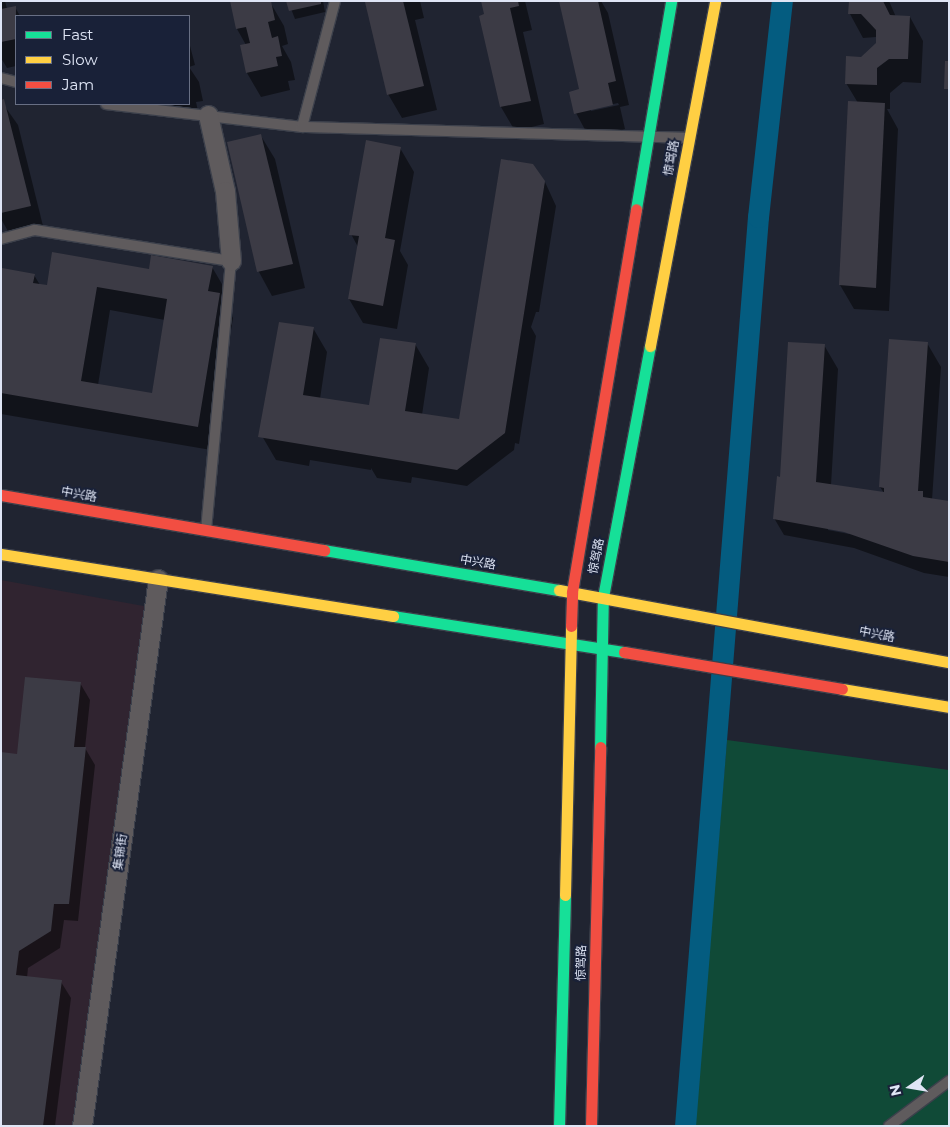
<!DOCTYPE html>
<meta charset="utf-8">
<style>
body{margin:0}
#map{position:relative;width:950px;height:1127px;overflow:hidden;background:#202431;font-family:Montserrat,"Noto Sans SC",sans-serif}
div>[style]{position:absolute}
.commercial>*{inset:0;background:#302430}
.green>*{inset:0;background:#104a37}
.shadow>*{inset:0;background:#0007}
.canal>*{height:21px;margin:-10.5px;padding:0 10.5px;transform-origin:10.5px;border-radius:10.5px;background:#045c80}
.building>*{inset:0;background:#3c3b45}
.roads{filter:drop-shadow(1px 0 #3c404b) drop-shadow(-1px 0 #3c404b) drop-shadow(0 1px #3c404b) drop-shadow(0 -1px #3c404b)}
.lane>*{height:10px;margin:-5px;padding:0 5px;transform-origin:5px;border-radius:5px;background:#5f5b5d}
.street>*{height:19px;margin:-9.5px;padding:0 9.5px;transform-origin:9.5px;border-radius:9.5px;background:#5f5b5d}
.fast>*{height:11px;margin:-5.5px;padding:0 5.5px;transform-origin:5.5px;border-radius:5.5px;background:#16e098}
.slow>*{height:11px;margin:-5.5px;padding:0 5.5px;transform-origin:5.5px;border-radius:5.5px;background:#ffcf43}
.jam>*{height:11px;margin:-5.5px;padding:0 5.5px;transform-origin:5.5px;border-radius:5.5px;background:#f24e42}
span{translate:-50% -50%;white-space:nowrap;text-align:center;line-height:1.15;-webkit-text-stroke:4px #192138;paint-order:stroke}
.street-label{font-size:12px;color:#dfe5f5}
.frame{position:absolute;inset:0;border:2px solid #dfe5f5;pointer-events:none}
.legend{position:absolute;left:15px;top:15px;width:175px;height:90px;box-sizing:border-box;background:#192138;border:1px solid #686f84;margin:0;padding:6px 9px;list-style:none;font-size:15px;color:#dfe5f5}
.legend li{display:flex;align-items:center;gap:10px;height:25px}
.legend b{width:25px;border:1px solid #686f84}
.north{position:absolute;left:885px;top:1062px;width:50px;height:50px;-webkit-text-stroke:4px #192138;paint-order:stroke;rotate:257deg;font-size:14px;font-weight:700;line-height:20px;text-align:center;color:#dfe5f5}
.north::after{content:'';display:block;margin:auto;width:18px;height:22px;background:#dfe5f5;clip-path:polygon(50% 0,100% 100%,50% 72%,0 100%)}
</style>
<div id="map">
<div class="commercial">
<i style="clip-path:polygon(1px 580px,149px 607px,77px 1126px,1px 1126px)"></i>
</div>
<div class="green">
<i style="clip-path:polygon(727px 740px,949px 770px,949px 1126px,694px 1126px)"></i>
</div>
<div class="shadow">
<i style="clip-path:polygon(1px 1px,5px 1px,7px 9px,15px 7px,20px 16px,16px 16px,16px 66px,7px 68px,1px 58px)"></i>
<i style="clip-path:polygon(288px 1px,323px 1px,325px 12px,295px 19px)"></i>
<i style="clip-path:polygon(420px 1px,424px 18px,415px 20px,437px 110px,402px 118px,388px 94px,366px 2px)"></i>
<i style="clip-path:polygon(483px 1px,525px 1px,532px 30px,523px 32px,544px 124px,515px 131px,501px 107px,481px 17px,486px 15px)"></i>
<i style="clip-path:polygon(evenodd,560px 1px,601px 1px,608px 13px,629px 105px,620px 107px,625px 129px,589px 137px,576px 113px,580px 90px,560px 1px,618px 103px,619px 105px,591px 111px,591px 109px,618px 103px)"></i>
<i style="clip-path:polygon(850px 1px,889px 1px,896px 17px,910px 17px,923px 41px,921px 83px,903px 82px,890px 93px,890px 109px,887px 109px,898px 129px,889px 311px,854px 309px,840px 285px,849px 103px,858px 103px,846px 83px,861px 58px,877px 44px,876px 37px,863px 38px,850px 14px)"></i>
<i style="clip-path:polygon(270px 2px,284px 26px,288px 44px,282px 46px,291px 62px,295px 80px,288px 81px,290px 90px,261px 97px,247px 73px,246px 45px,237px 29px)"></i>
<i style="clip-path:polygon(189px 42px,195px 65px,189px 67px,199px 82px,203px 101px,196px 102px,198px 111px,169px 117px,161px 104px,189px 104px)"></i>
<i style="clip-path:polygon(1px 101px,18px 125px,44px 230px,12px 238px,1px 219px)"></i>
<i style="clip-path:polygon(261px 136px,275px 159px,305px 288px,272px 296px,259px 272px,228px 143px)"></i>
<i style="clip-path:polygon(400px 148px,414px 172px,400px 251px,408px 265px,397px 329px,363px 323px,349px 299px,358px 247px,351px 234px)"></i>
<i style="clip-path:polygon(545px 182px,556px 206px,539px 312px,536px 312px,531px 327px,536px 336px,519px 444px,515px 443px,514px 450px,467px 486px,412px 477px,411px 483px,377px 478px,371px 468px,371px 470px,310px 460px,309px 466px,276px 460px,262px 436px,313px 328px,327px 352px,320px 399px,370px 407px,415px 344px,429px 368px,422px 415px,460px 421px)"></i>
<i style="clip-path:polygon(evenodd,212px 267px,226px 291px,224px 302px,233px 318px,211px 450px,1px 414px,3px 269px,34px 275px,40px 285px,48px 287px,150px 270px,212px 267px,110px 310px,165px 320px,153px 394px,98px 385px,110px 310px)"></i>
<i style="clip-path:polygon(evenodd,927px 343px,941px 367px,932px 500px,949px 502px,949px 577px,924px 573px,854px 548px,784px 535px,774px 518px,781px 478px,824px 345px,838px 369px,831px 485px,884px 493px,880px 487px,927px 343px,922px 496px,924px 498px,918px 546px,922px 496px,927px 343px,828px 528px,850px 532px,849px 534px,828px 530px,828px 528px)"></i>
<i style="clip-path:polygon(80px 683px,90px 700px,85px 748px,95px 765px,78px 921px,64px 920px,60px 948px,28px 968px,27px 978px,61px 982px,71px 998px,55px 1126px,1px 1126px,18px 755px)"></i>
</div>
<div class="canal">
<i style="left:685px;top:1126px;width:912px;rotate:-85.41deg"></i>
<i style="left:758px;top:217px;width:217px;rotate:-83.7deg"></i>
</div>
<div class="building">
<i style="clip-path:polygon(230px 1px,271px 1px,275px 20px,268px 22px,272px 38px,278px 36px,282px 56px,276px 57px,278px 66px,246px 73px,240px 45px,250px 43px,246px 27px,236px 29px)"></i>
<i style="clip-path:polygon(286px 1px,321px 1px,321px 4px,289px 11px)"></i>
<i style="clip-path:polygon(403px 1px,424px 86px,387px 95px,365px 2px)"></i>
<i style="clip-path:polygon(481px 1px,518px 1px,519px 6px,510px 8px,531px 101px,500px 107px,479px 16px,484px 14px)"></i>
<i style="clip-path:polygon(559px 1px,598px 1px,616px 81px,608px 83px,613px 105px,574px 114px,569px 92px,579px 89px)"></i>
<i style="clip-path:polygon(849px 1px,883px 1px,890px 15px,910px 16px,908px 59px,889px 59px,877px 68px,877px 85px,845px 84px,846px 56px,861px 57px,876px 43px,876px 30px,861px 14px,848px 14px)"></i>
<i style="clip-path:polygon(16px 6px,16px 39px,1px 42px,1px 9px)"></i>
<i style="clip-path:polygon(945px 61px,949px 61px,949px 89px,944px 89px)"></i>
<i style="clip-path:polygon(4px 99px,31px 206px,1px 213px,1px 100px)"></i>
<i style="clip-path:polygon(848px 101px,885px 103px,876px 288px,839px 285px)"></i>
<i style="clip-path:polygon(261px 134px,293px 264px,257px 272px,227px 142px)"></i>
<i style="clip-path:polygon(366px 140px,401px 147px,385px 238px,395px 240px,383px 306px,348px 299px,359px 236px,349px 235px)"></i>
<i style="clip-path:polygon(501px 159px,533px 164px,545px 181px,505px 433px,457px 470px,258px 437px,279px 322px,314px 327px,303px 395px,369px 405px,380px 338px,416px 343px,405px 411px,459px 419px)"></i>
<i style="clip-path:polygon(evenodd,52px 252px,149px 269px,151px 255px,213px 266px,208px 291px,220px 293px,198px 427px,1px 393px,2px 268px,35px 274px,33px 283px,47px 285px,52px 252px,97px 287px,167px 299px,152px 393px,81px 381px,97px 287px)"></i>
<i style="clip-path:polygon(889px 339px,928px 342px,918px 491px,923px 491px,923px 497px,949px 501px,949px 562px,913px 556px,844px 532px,773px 519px,777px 476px,780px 477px,788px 342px,825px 344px,816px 482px,884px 492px,884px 488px,879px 487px)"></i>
<i style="clip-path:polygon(25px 677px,81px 682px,74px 747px,86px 747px,69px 904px,54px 904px,51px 931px,19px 951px,16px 975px,62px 980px,43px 1126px,1px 1126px,1px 752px,17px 754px)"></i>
</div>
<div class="roads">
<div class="lane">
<i style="left:1px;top:78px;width:16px;rotate:15deg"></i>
<i style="left:106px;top:104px;width:197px;rotate:6.7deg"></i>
<i style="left:302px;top:127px;width:130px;rotate:-75.3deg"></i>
<i style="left:302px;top:127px;width:386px;rotate:1.6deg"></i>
<i style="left:1px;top:239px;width:35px;rotate:-15deg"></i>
<i style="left:35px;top:230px;width:198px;rotate:9deg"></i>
<i style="left:231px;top:261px;width:268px;rotate:95.3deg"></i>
<i style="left:889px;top:1126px;width:75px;rotate:-36.9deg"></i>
</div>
<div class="street">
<i style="left:208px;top:115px;width:78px;rotate:77.4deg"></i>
<i style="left:225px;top:191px;width:70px;rotate:85.1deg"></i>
<i style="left:82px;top:1126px;width:552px;rotate:-82.09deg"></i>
</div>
<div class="fast">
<i style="left:636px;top:209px;width:211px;rotate:-80.4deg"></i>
<i style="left:324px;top:550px;width:238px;rotate:9.7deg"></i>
<i style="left:393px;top:616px;width:234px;rotate:8.9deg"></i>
<i style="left:600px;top:747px;width:150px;rotate:-88.9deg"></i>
<i style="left:603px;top:597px;width:255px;rotate:-79.4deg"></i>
<i style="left:559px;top:1126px;width:231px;rotate:-88.5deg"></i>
</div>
<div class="slow">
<i style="left:650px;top:346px;width:351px;rotate:-79.3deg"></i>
<i style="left:1px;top:554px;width:397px;rotate:9deg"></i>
<i style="left:559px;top:590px;width:397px;rotate:10.5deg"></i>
<i style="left:842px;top:689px;width:109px;rotate:9.5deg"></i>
<i style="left:565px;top:895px;width:269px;rotate:-88.7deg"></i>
</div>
<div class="jam">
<i style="left:1px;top:495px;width:328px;rotate:9.7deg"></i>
<i style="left:571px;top:626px;width:34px;rotate:-88deg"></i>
<i style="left:572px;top:592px;width:388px;rotate:-80.5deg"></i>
<i style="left:624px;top:652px;width:221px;rotate:9.6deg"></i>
<i style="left:591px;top:1126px;width:379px;rotate:-88.6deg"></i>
</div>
</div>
<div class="street-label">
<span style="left:671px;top:158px;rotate:-79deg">惊驾路</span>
<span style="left:79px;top:494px;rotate:10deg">中兴路</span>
<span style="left:596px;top:556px;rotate:-79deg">惊驾路</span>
<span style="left:478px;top:562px;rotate:10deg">中兴路</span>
<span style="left:877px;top:634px;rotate:11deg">中兴路</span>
<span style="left:120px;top:852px;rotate:-82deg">集锦街</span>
<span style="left:581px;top:963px;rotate:-89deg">惊驾路</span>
</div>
<div class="frame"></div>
<ul class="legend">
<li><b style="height:6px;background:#16e098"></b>Fast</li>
<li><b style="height:6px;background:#ffcf43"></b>Slow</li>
<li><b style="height:6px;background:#f24e42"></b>Jam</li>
</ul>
<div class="north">N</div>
</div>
